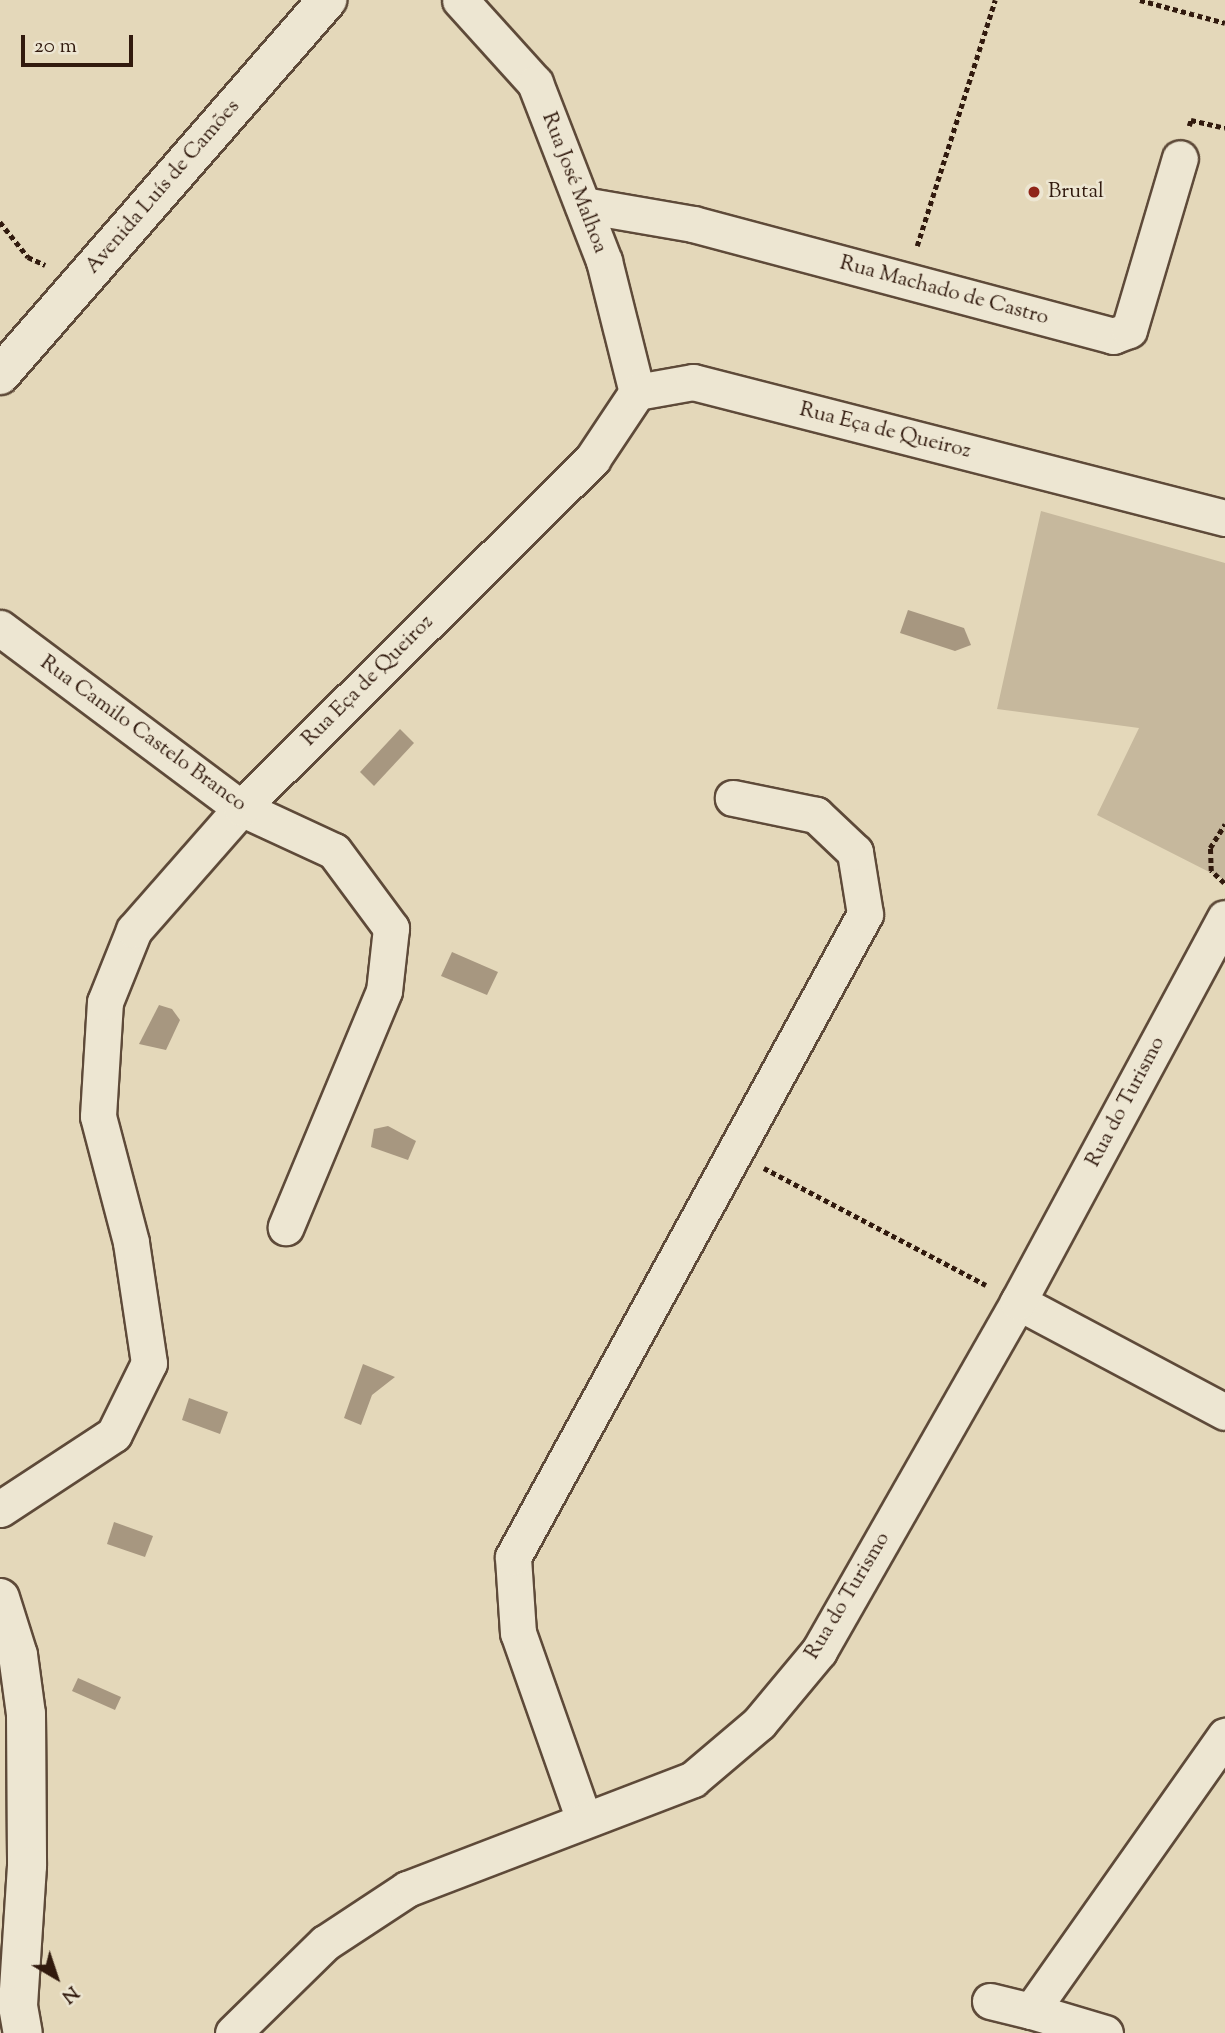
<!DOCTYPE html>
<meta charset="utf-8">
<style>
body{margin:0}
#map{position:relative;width:1225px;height:2033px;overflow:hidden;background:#e4d8ba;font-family:"Sorts Mill Goudy",serif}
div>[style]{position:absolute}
.green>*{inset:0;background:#c6b89d}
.water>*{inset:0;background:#a79780}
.path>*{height:4.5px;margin-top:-2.25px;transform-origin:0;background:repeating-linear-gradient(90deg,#311a0e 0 5px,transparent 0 8.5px)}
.roads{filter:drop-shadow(2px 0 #5e4a39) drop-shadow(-2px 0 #5e4a39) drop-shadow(0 2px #5e4a39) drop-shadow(0 -2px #5e4a39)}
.minor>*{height:35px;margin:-17.5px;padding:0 17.5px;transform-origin:17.5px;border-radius:17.5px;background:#ede6d2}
.tertiary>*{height:38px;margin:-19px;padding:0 19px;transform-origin:19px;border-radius:19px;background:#ede6d2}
.dots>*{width:19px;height:19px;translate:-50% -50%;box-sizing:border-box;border:4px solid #ede6d2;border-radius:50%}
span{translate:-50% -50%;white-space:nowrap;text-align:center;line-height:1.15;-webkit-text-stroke:5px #ede6d2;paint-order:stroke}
.street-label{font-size:21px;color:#311a0e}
.poi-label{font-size:21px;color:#311a0e}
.left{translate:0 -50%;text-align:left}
.north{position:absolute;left:21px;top:1942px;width:70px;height:70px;-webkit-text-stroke:5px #ede6d2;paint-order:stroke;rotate:141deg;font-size:19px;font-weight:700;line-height:28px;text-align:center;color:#311a0e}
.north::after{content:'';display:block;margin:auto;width:24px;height:32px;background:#311a0e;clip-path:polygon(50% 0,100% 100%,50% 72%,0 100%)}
.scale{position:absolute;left:21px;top:35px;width:112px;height:32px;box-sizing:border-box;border:4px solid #311a0e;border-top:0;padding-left:9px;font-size:21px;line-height:24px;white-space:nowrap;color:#311a0e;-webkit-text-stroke:5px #ede6d2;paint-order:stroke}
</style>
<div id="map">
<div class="green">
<i style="clip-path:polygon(1041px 511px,1225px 563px,1225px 880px,1097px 815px,1139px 728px,997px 709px)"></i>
</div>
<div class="water">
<i style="clip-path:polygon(908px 610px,964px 628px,971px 645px,955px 651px,900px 633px)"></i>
<i style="clip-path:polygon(400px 729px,414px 743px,374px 786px,360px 772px)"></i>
<i style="clip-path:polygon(452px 952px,498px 972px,487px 995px,441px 976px)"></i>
<i style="clip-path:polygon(159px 1005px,172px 1009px,180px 1020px,166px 1050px,139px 1044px)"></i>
<i style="clip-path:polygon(388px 1126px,416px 1141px,408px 1160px,371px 1147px,374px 1129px)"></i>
<i style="clip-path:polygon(363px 1364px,395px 1377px,372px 1395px,361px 1425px,344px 1418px)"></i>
<i style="clip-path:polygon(189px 1398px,228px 1412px,220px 1434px,182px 1420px)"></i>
<i style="clip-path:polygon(114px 1522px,153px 1536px,145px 1557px,107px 1544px)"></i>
<i style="clip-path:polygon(78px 1678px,121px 1697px,115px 1710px,72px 1691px)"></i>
</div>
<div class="path">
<i style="left:1140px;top:0;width:88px;rotate:15.1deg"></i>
<i style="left:1189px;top:126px;width:6px;rotate:-72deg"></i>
<i style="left:1191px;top:120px;width:35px;rotate:13deg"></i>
<i style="left:0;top:222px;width:45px;rotate:51.3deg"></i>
<i style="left:28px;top:257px;width:19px;rotate:25deg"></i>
<i style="left:917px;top:246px;width:258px;rotate:-72.4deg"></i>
<i style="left:1224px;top:883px;width:18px;rotate:-137deg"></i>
<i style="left:1211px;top:871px;width:23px;rotate:-92deg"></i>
<i style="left:1210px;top:848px;width:28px;rotate:-58deg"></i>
<i style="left:764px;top:1168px;width:251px;rotate:27.8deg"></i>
</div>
<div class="roads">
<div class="minor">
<i style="left:460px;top:0;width:112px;rotate:47.9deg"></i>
<i style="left:535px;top:83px;width:191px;rotate:68.8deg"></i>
<i style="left:604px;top:261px;width:135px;rotate:75.9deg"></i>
<i style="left:583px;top:205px;width:112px;rotate:9.8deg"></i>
<i style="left:693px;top:224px;width:435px;rotate:14.9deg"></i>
<i style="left:1113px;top:336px;width:17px;rotate:-21deg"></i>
<i style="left:1129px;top:330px;width:179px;rotate:-73.5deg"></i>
<i style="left:0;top:628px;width:301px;rotate:36.8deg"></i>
<i style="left:241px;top:808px;width:102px;rotate:24.8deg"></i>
<i style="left:334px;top:851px;width:96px;rotate:53.5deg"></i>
<i style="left:391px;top:928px;width:63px;rotate:96.3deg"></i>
<i style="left:384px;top:991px;width:256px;rotate:112.6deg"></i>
<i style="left:1018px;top:1302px;width:234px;rotate:28deg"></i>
<i style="left:0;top:1509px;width:136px;rotate:-33.3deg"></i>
<i style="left:114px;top:1434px;width:79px;rotate:-63.8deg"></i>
<i style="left:149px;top:1363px;width:122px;rotate:-98.5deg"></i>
<i style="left:131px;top:1242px;width:130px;rotate:-104.7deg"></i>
<i style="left:98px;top:1116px;width:114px;rotate:-86.5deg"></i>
<i style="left:105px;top:1002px;width:78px;rotate:-68.1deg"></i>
<i style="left:134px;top:930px;width:162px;rotate:-48.7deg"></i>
<i style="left:241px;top:808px;width:496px;rotate:-44.8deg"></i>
<i style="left:593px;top:458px;width:79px;rotate:-56.3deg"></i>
<i style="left:637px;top:392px;width:57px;rotate:-10.1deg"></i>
<i style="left:693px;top:382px;width:549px;rotate:14.34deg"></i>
<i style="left:584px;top:1820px;width:198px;rotate:-109.4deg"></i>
<i style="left:518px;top:1633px;width:76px;rotate:-93.8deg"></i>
<i style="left:513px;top:1557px;width:733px;rotate:-61.3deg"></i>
<i style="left:865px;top:914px;width:63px;rotate:-99.2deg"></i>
<i style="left:855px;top:852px;width:54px;rotate:-136.5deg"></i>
<i style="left:816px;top:815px;width:85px;rotate:-168.4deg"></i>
<i style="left:990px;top:2001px;width:42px;rotate:13.7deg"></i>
<i style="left:233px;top:2033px;width:129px;rotate:-44.4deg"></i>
<i style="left:325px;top:1943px;width:98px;rotate:-33.4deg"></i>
<i style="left:407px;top:1889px;width:306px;rotate:-21deg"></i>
<i style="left:693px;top:1779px;width:87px;rotate:-40.3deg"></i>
<i style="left:759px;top:1723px;width:94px;rotate:-50.2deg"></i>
<i style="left:819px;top:1651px;width:402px;rotate:-60.3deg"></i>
<i style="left:1018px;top:1302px;width:436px;rotate:-61.7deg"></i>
<i style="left:1105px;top:2033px;width:77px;rotate:-163.4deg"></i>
<i style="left:1031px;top:2011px;width:337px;rotate:-54.8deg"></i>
</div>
<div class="tertiary">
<i style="left:0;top:375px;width:498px;rotate:-48.9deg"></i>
<i style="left:0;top:1598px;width:60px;rotate:72.5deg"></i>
<i style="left:18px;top:1655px;width:60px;rotate:82.3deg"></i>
<i style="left:26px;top:1714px;width:152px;rotate:89.6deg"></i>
<i style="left:27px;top:1866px;width:140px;rotate:93.7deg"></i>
<i style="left:18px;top:2006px;width:27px;rotate:80deg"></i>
</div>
</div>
<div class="dots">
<i style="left:1034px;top:192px;background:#8f2418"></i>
</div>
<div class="street-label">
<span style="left:574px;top:183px;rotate:69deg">Rua José Malhoa</span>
<span style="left:163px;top:187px;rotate:-49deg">Avenida Luís de Camões</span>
<span style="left:944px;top:291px;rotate:15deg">Rua Machado de Castro</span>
<span style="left:885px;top:431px;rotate:14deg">Rua Eça de Queiroz</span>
<span style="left:368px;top:681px;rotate:-45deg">Rua Eça de Queiroz</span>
<span style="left:143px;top:734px;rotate:36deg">Rua Camilo Castelo Branco</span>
<span style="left:1126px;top:1102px;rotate:-62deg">Rua do Turismo</span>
<span style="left:848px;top:1596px;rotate:-59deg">Rua do Turismo</span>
</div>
<div class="poi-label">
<span class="left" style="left:1048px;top:192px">Brutal</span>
</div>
<div class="north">N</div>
<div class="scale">20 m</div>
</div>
